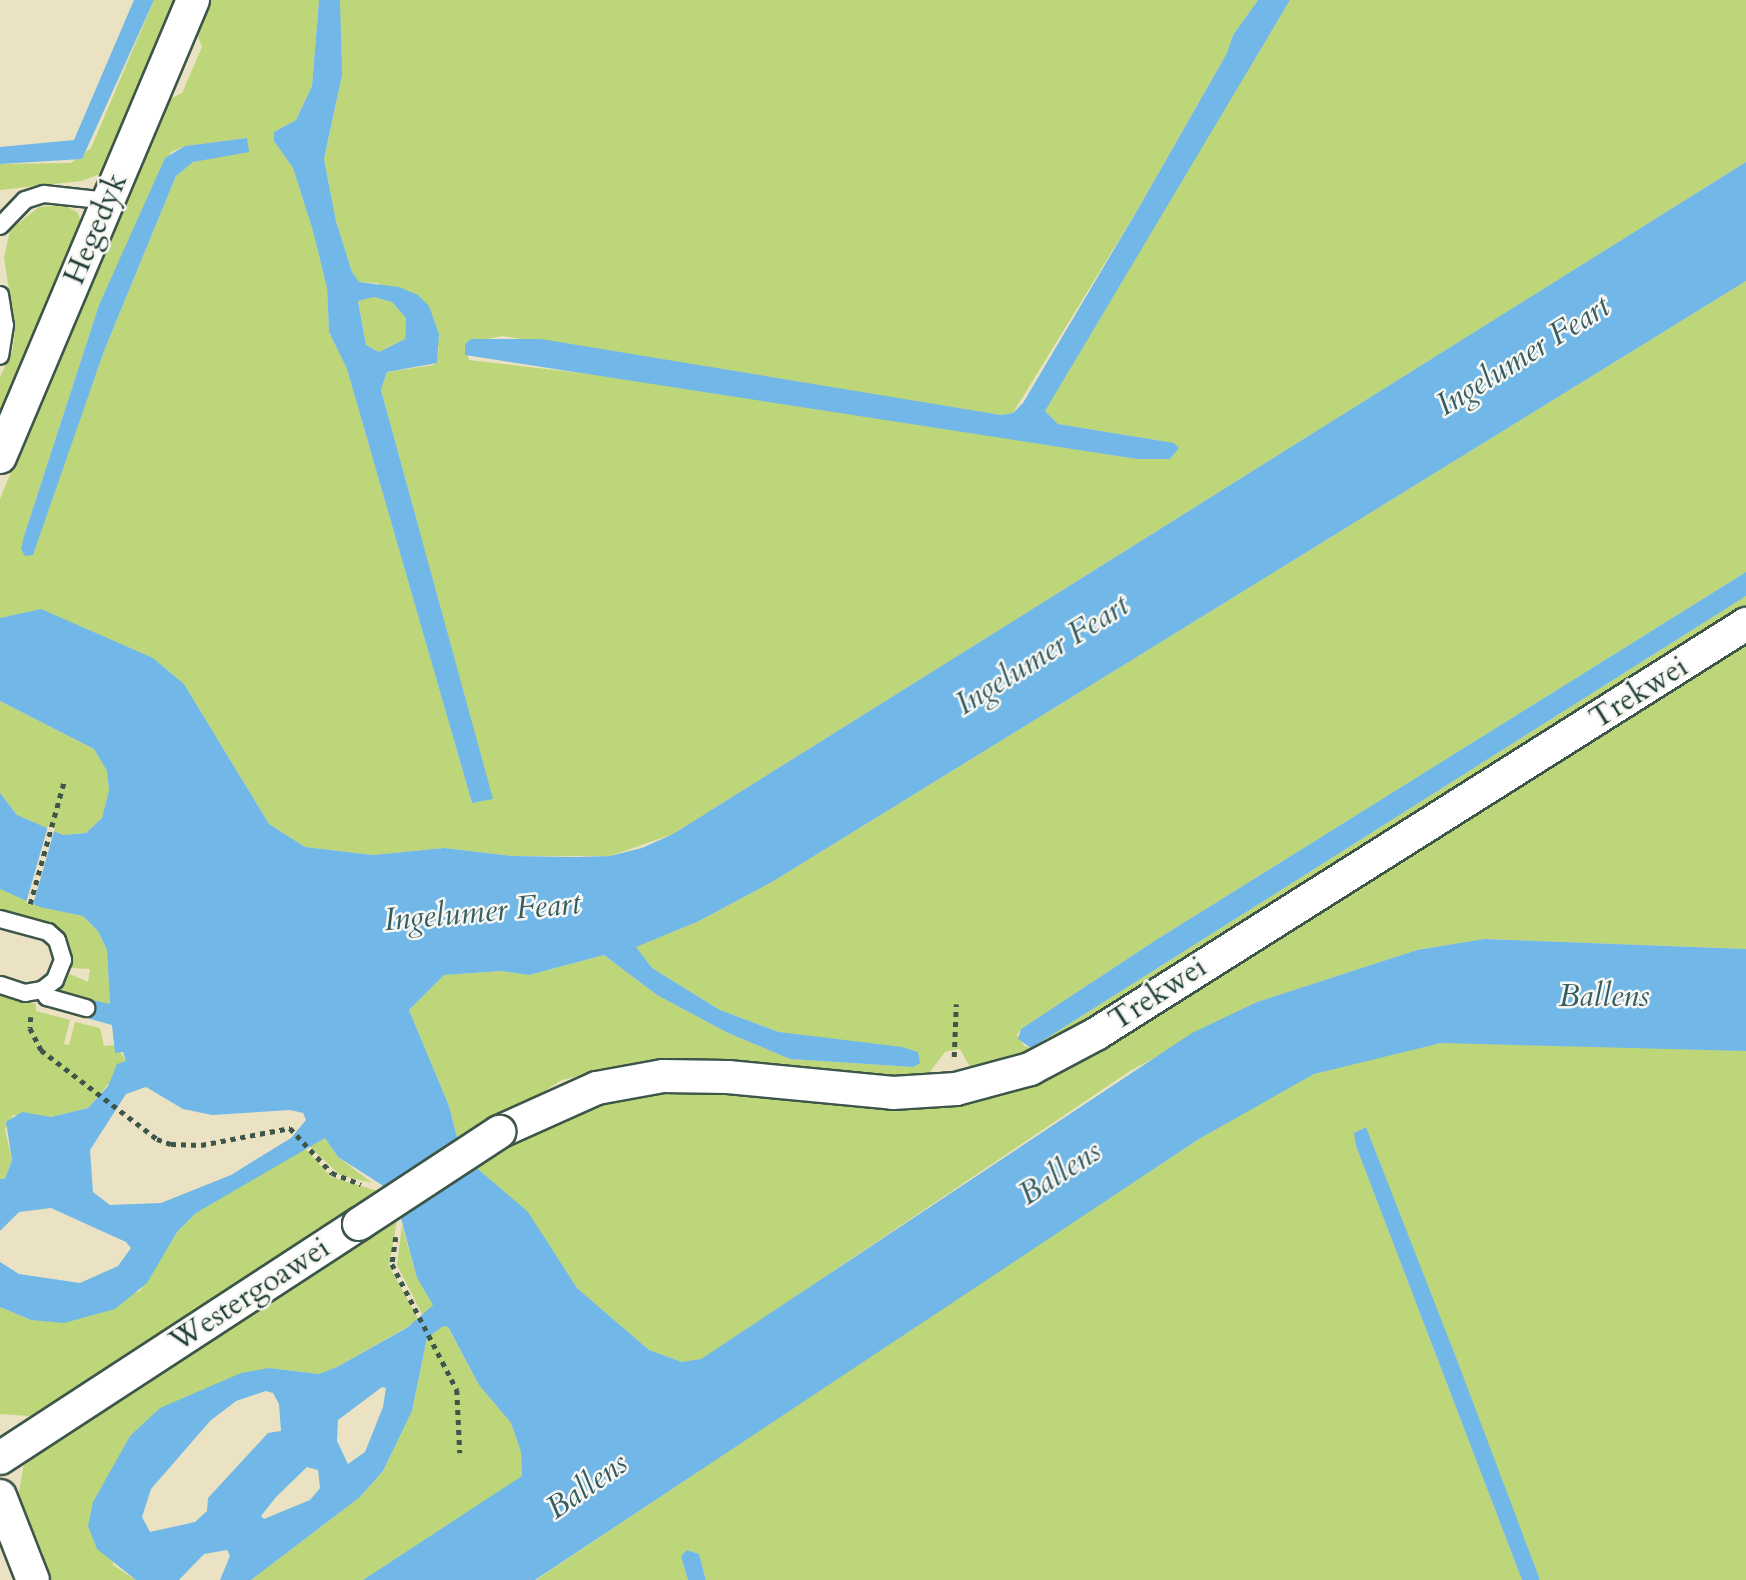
<!DOCTYPE html>
<style>
body{margin:0}
#map{position:relative;width:1746px;height:1580px;overflow:hidden;background:#eae2c2;font-family:Cardo,serif}
div>[style]{position:absolute}
.green>*{inset:0;background:#bed67a}
.water>*{inset:0;background:#71b8e8}
.pier>*{inset:0;background:#eae2c2}
.path>*{height:4.5px;margin-top:-2.25px;transform-origin:0;background:repeating-linear-gradient(90deg,#3d5649 0 5px,transparent 0 10px)}
.roads{filter:drop-shadow(2px 0 #3d5649) drop-shadow(-2px 0 #3d5649) drop-shadow(0 2px #3d5649) drop-shadow(0 -2px #3d5649)}
.service>*{height:16px;margin:-8px;padding:0 8px;transform-origin:8px;border-radius:8px;background:#fff}
.minor>*{height:32px;margin:-16px;padding:0 16px;transform-origin:16px;border-radius:16px;background:#fff}
.bridges{filter:drop-shadow(2px 0 #3d5649) drop-shadow(-2px 0 #3d5649) drop-shadow(0 2px #3d5649) drop-shadow(0 -2px #3d5649)}
.minor-bridge>*{height:32px;margin:-16px;padding:0 16px;transform-origin:16px;border-radius:16px;background:#fff}
span{translate:-50% -50%;white-space:nowrap;text-align:center;line-height:1.15;-webkit-text-stroke:5px #f6f6f2;paint-order:stroke}
.street-label{font-size:30px;color:#1f3d34}
.water-label{font-size:32px;color:#345c61;font-style:italic}
</style>
<div id="map">
<div class="green">
<i style="clip-path:polygon(154px 0,177px 0,103px 173px,81px 181px,0 190px,0 164px,71px 163px,91px 148px)"></i>
<i style="clip-path:polygon(evenodd,208px 0,319px 0,312px 86px,296px 120px,274px 132px,274px 141px,293px 168px,313px 231px,327px 288px,329px 332px,347px 369px,472px 803px,492px 798px,381px 390px,387px 372px,434px 365px,439px 348px,378px 283px,358px 282px,352px 272px,336px 221px,324px 159px,337px 99px,340px 0,1258px 0,1233px 35px,1227px 53px,1138px 209px,1013px 413px,1001px 415px,502px 336px,465px 344px,469px 360px,656px 382px,1137px 459px,1170px 459px,1179px 448px,1173px 443px,1058px 424px,1045px 411px,1049px 400px,1290px 0,1746px 0,1746px 162px,673px 834px,610px 856px,512px 856px,444px 848px,373px 855px,305px 847px,269px 824px,184px 684px,153px 658px,0 618px,0 499px,165px 101px,182px 93px,202px 47px,195px 29px,208px 0,247px 138px,183px 167px,176px 176px,104px 351px,31px 556px,24px 536px,99px 305px,171px 152px,185px 146px,247px 138px)"></i>
<i style="clip-path:polygon(64px 205px,77px 212px,83px 224px,0 420px,0 377px,13px 349px,15px 328px,4px 258px,10px 230px,39px 207px)"></i>
<i style="clip-path:polygon(1746px 281px,1746px 572px,1156px 940px,1021px 1029px,1017px 1035px,1024px 1046px,1031px 1048px,1746px 596px,1746px 612px,1068px 1039px,980px 1071px,970px 1067px,960px 1049px,945px 1052px,926px 1077px,882px 1081px,706px 1060px,639px 1062px,562px 1080px,459px 1145px,449px 1106px,409px 1010px,444px 975px,502px 971px,529px 975px,604px 955px,657px 995px,728px 1033px,790px 1059px,913px 1067px,779px 1032px,720px 1010px,652px 968px,635px 947px,699px 921px,772px 882px)"></i>
<i style="clip-path:polygon(374px 297px,392px 302px,406px 317px,405px 339px,379px 352px,366px 345px,358px 300px)"></i>
<i style="clip-path:polygon(1746px 635px,1746px 949px,1484px 939px,1417px 950px,1257px 1002px,1130px 1071px,701px 1360px,682px 1362px,649px 1350px,577px 1288px,472px 1164px,558px 1111px,651px 1087px,962px 1100px)"></i>
<i style="clip-path:polygon(0 701px,94px 749px,107px 771px,109px 791px,102px 818px,86px 833px,63px 835px,34px 825px,17px 815px,0 793px)"></i>
<i style="clip-path:polygon(0 889px,40px 906px,83px 916px,98px 931px,107px 950px,110px 1005px,58px 990px,70px 974px,88px 982px,90px 969px,71px 968px,70px 946px,53px 924px,0 910px)"></i>
<i style="clip-path:polygon(0 994px,36px 1004px,36px 1011px,70px 1020px,64px 1044px,69px 1045px,75px 1022px,100px 1028px,104px 1046px,115px 1045px,127px 1062px,88px 1108px,51px 1117px,13px 1115px,5px 1129px,12px 1160px,5px 1179px,0 1179px)"></i>
<i style="clip-path:polygon(1529px 1042px,1746px 1051px,1746px 1580px,1540px 1580px,1365px 1127px,1355px 1133px,1356px 1146px,1522px 1580px,706px 1580px,699px 1554px,687px 1550px,681px 1556px,688px 1580px,536px 1580px,990px 1276px,1199px 1139px,1281px 1091px,1314px 1074px,1380px 1054px,1441px 1043px)"></i>
<i style="clip-path:polygon(325px 1138px,338px 1157px,372px 1183px,340px 1175px,308px 1145px)"></i>
<i style="clip-path:polygon(304px 1147px,331px 1177px,378px 1191px,381px 1196px,42px 1417px,0 1414px,0 1307px,31px 1320px,140px 1291px,177px 1232px,196px 1213px)"></i>
<i style="clip-path:polygon(393px 1215px,397px 1220px,389px 1266px,419px 1320px,337px 1367px,319px 1374px,269px 1368px,130px 1436px,121px 1453px,113px 1565px,136px 1580px,46px 1580px,43px 1553px,18px 1497px,26px 1452px)"></i>
<i style="clip-path:polygon(402px 1225px,417px 1278px,434px 1305px,423px 1316px,397px 1265px)"></i>
<i style="clip-path:polygon(447px 1326px,479px 1385px,511px 1423px,521px 1452px,522px 1477px,363px 1580px,251px 1580px,360px 1497px,383px 1471px,412px 1411px,427px 1338px,437px 1327px)"></i>
</div>
<div class="water">
<i style="clip-path:polygon(134px 0,154px 0,82px 159px,0 164px,0 147px,74px 140px)"></i>
<i style="clip-path:polygon(evenodd,319px 0,340px 0,342px 75px,324px 159px,336px 221px,352px 272px,359px 282px,399px 287px,418px 295px,429px 306px,439px 334px,437px 363px,387px 372px,381px 390px,493px 799px,472px 803px,347px 369px,329px 332px,327px 288px,313px 231px,293px 168px,274px 141px,274px 132px,296px 120px,312px 86px,319px 0,374px 297px,392px 302px,406px 318px,405px 339px,379px 352px,366px 345px,358px 301px,374px 297px)"></i>
<i style="clip-path:polygon(1258px 0,1290px 0,1045px 411px,1058px 424px,1174px 443px,1179px 448px,1170px 459px,1137px 459px,465px 355px,465px 344px,471px 339px,541px 339px,1001px 415px,1013px 413px,1023px 403px,1138px 209px,1227px 53px,1233px 35px)"></i>
<i style="clip-path:polygon(247px 138px,249px 152px,193px 162px,176px 176px,104px 351px,33px 555px,25px 556px,21px 549px,24px 536px,99px 305px,165px 158px,185px 146px)"></i>
<i style="clip-path:polygon(evenodd,1746px 162px,1746px 281px,772px 882px,699px 921px,636px 947px,652px 968px,720px 1010px,779px 1032px,902px 1047px,918px 1052px,920px 1063px,913px 1067px,790px 1059px,728px 1033px,657px 995px,604px 955px,529px 975px,502px 971px,444px 975px,409px 1010px,449px 1106px,459px 1145px,472px 1164px,528px 1212px,577px 1288px,649px 1350px,682px 1362px,701px 1359px,1192px 1033px,1257px 1002px,1417px 950px,1484px 939px,1746px 949px,1746px 1051px,1441px 1043px,1314px 1074px,1199px 1139px,535px 1580px,363px 1580px,522px 1476px,521px 1452px,511px 1423px,479px 1385px,448px 1327px,443px 1326px,427px 1338px,412px 1411px,383px 1471px,360px 1497px,251px 1580px,220px 1580px,230px 1556px,227px 1550px,204px 1554px,179px 1580px,136px 1580px,97px 1549px,88px 1526px,93px 1502px,130px 1436px,160px 1408px,241px 1373px,269px 1368px,319px 1374px,337px 1367px,408px 1327px,433px 1305px,417px 1278px,399px 1211px,382px 1185px,338px 1157px,325px 1138px,196px 1213px,177px 1232px,147px 1283px,115px 1309px,64px 1323px,31px 1320px,0 1307px,0 1262px,19px 1274px,80px 1283px,118px 1266px,131px 1248px,126px 1242px,51px 1208px,19px 1212px,0 1231px,0 1179px,5px 1179px,12px 1160px,6px 1122px,22px 1112px,51px 1117px,88px 1108px,108px 1086px,117px 1064px,126px 1061px,123px 1052px,115px 1053px,112px 1025px,83px 1017px,88px 999px,110px 1004px,107px 950px,98px 931px,83px 916px,40px 907px,0 889px,0 793px,17px 815px,63px 835px,86px 833px,102px 818px,109px 790px,107px 771px,94px 749px,0 701px,0 618px,41px 609px,153px 658px,184px 684px,269px 824px,305px 847px,373px 855px,444px 848px,512px 856px,576px 857px,610px 856px,642px 848px,673px 834px,1746px 162px,146px 1087px,183px 1109px,212px 1115px,290px 1110px,303px 1113px,306px 1120px,291px 1138px,231px 1175px,161px 1203px,110px 1205px,93px 1192px,90px 1150px,126px 1094px,146px 1087px,1746px 162px,382px 1387px,386px 1388px,383px 1407px,365px 1452px,348px 1464px,337px 1441px,338px 1420px,382px 1387px,1746px 162px,266px 1391px,273px 1393px,279px 1404px,281px 1431px,268px 1433px,208px 1498px,207px 1511px,195px 1522px,150px 1532px,142px 1517px,151px 1489px,210px 1421px,236px 1401px,266px 1391px,1746px 162px,307px 1467px,318px 1470px,320px 1488px,310px 1500px,264px 1519px,261px 1516px,276px 1497px,307px 1467px)"></i>
<i style="clip-path:polygon(1746px 572px,1746px 596px,1031px 1048px,1018px 1039px,1021px 1029px,1156px 940px)"></i>
<i style="clip-path:polygon(1366px 1127px,1457px 1360px,1540px 1580px,1522px 1580px,1356px 1146px,1354px 1133px)"></i>
<i style="clip-path:polygon(687px 1550px,699px 1554px,706px 1580px,688px 1580px,681px 1556px)"></i>
</div>
<div class="pier">
<i style="clip-path:polygon(48px 826px,55px 828px,33px 905px,26px 903px)"></i>
</div>
<div class="path">
<i style="left:30px;top:904px;width:128px;rotate:-74.5deg"></i>
<i style="left:31px;top:1017px;width:11px;rotate:95deg"></i>
<i style="left:30px;top:1028px;width:25px;rotate:63deg"></i>
<i style="left:41px;top:1050px;width:146px;rotate:37.5deg"></i>
<i style="left:157px;top:1139px;width:15px;rotate:20deg"></i>
<i style="left:171px;top:1144px;width:30px;rotate:2deg"></i>
<i style="left:201px;top:1145px;width:91px;rotate:-10.8deg"></i>
<i style="left:290px;top:1128px;width:62px;rotate:47deg"></i>
<i style="left:332px;top:1173px;width:31px;rotate:21deg"></i>
<i style="left:954px;top:1057px;width:53px;rotate:-87.8deg"></i>
<i style="left:396px;top:1237px;width:27px;rotate:98deg"></i>
<i style="left:392px;top:1264px;width:142px;rotate:62.7deg"></i>
<i style="left:457px;top:1390px;width:63px;rotate:87.3deg"></i>
</div>
<div class="roads">
<div class="service">
<i style="left:0;top:226px;width:36px;rotate:-46deg"></i>
<i style="left:25px;top:200px;width:20px;rotate:-18deg"></i>
<i style="left:44px;top:194px;width:64px;rotate:6.2deg"></i>
<i style="left:0;top:295px;width:30px;rotate:81deg"></i>
<i style="left:5px;top:325px;width:31px;rotate:99deg"></i>
<i style="left:0;top:919px;width:50px;rotate:15.2deg"></i>
<i style="left:48px;top:932px;width:12px;rotate:42deg"></i>
<i style="left:57px;top:940px;width:21px;rotate:73deg"></i>
<i style="left:63px;top:960px;width:22px;rotate:112deg"></i>
<i style="left:55px;top:980px;width:16px;rotate:142deg"></i>
<i style="left:42px;top:990px;width:17px;rotate:170deg"></i>
<i style="left:25px;top:993px;width:26px;rotate:-162deg"></i>
<i style="left:42px;top:990px;width:9px;rotate:54deg"></i>
<i style="left:47px;top:997px;width:41px;rotate:15.8deg"></i>
</div>
<div class="minor">
<i style="left:0;top:457px;width:496px;rotate:-67.1deg"></i>
<i style="left:499px;top:1132px;width:107px;rotate:-24.2deg"></i>
<i style="left:597px;top:1088px;width:67px;rotate:-10.3deg"></i>
<i style="left:663px;top:1076px;width:65px;rotate:0.9deg"></i>
<i style="left:728px;top:1077px;width:166px;rotate:5.5deg"></i>
<i style="left:893px;top:1093px;width:63px;rotate:-3.6deg"></i>
<i style="left:956px;top:1089px;width:77px;rotate:-15.1deg"></i>
<i style="left:1030px;top:1069px;width:75px;rotate:-27.9deg"></i>
<i style="left:1096px;top:1034px;width:769px;rotate:-32.24deg"></i>
<i style="left:0;top:1458px;width:429px;rotate:-33.1deg"></i>
<i style="left:0;top:1496px;width:90px;rotate:68.6deg"></i>
</div>
</div>
<div class="bridges">
<div class="minor-bridge">
<i style="left:359px;top:1224px;width:168px;rotate:-33.3deg"></i>
</div>
</div>
<div class="street-label">
<span style="left:96px;top:229px;rotate:-67deg">Hegedyk</span>
<span style="left:1639px;top:693px;rotate:-32deg">Trekwei</span>
<span style="left:1158px;top:994px;rotate:-33deg">Trekwei</span>
<span style="left:250px;top:1295px;rotate:-33deg">Westergoawei</span>
</div>
<div class="water-label">
<span style="left:1523px;top:356px;rotate:-32deg">Ingelumer Feart</span>
<span style="left:1042px;top:655px;rotate:-32deg">Ingelumer Feart</span>
<span style="left:482px;top:912px;rotate:-5deg">Ingelumer Feart</span>
<span style="left:1604px;top:996px">Ballens</span>
<span style="left:1060px;top:1173px;rotate:-33deg">Ballens</span>
<span style="left:587px;top:1486px;rotate:-35deg">Ballens</span>
</div>
</div>
